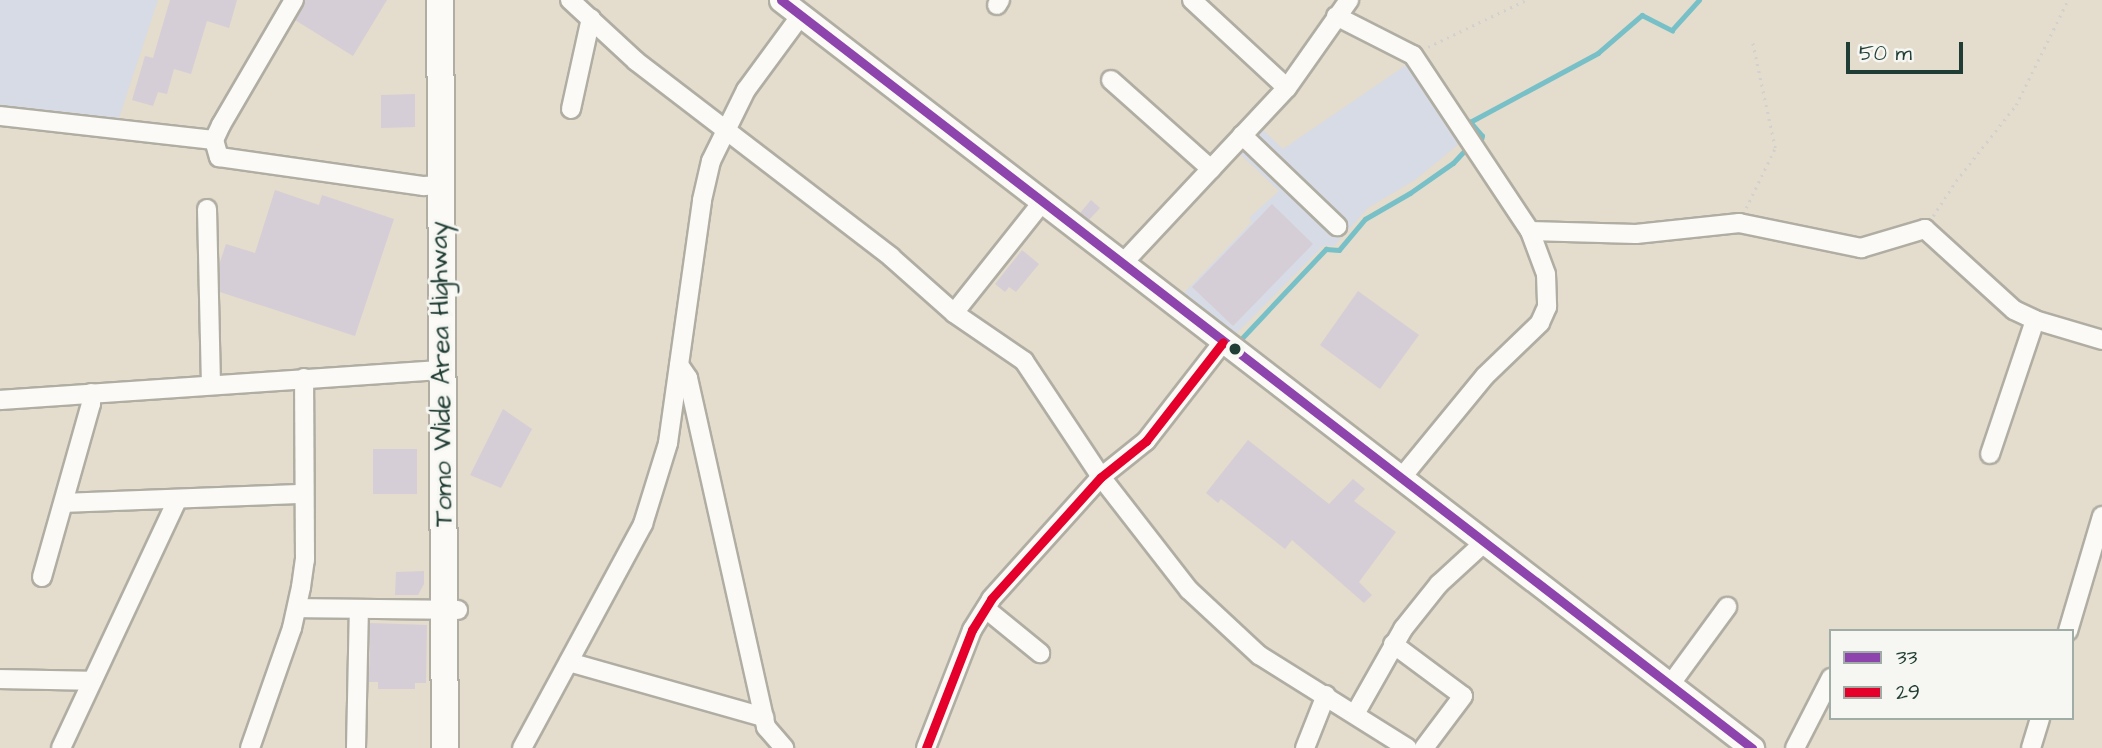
<!DOCTYPE html>
<style>
body{margin:0}
#map{position:relative;width:2102px;height:748px;overflow:hidden;background:#e4dccc;font-family:"Architects Daughter",sans-serif}
div>[style]{position:absolute}
.built>*{inset:0;background:#d7dbe5}
.stream>*{height:4.5px;margin:-2.25px;padding:0 2.25px;transform-origin:2.25px;border-radius:2.25px;background:#77c0c7}
.building>*{inset:0;background:#d5ced6}
.path>*{height:2.5px;margin-top:-1.25px;transform-origin:0;background:repeating-linear-gradient(90deg,#d1d1cd 0 2px,transparent 0 7px)}
.roads{filter:drop-shadow(2px 0 #b0aea3) drop-shadow(-2px 0 #b0aea3) drop-shadow(0 2px #b0aea3) drop-shadow(0 -2px #b0aea3)}
.minor>*{height:18px;margin:-9px;padding:0 9px;transform-origin:9px;border-radius:9px;background:#fbfaf7}
.major>*{height:23px;margin:-11.5px;padding:0 11.5px;transform-origin:11.5px;border-radius:11.5px;background:#fbfaf7}
.highway>*{height:26px;margin:-13px;padding:0 13px;transform-origin:13px;border-radius:13px;background:#fbfaf7}
.bus-1>*{height:9px;margin:-4.5px;padding:0 4.5px;transform-origin:4.5px;border-radius:4.5px;background:#8e44ad}
.bus-2>*{height:9px;margin:-4.5px;padding:0 4.5px;transform-origin:4.5px;border-radius:4.5px;background:#e4002b}
.dots>*{width:19px;height:19px;translate:-50% -50%;box-sizing:border-box;border:4px solid #f6f6f2;border-radius:50%}
span{translate:-50% -50%;white-space:nowrap;text-align:center;line-height:1.15;-webkit-text-stroke:6px #f6f6f2;paint-order:stroke}
.street-label{font-size:26px;color:#1f3d34}
.legend{position:absolute;left:1829px;top:629px;width:245px;height:91px;box-sizing:border-box;background:#f6f6f2;border:2px solid #a0aca6;margin:0;padding:9px 12px;list-style:none;font-size:21px;color:#1f3d34}
.legend li{display:flex;align-items:center;gap:14px;height:35px}
.legend b{width:35px;border:2px solid #a0aca6}
.scale{position:absolute;left:1846px;top:42px;width:117px;height:32px;box-sizing:border-box;border:4px solid #1f3d34;border-top:0;padding-left:9px;font-size:21px;line-height:24px;white-space:nowrap;color:#1f3d34;-webkit-text-stroke:5px #f6f6f2;paint-order:stroke}
</style>
<div id="map">
<div class="built">
<i style="clip-path:polygon(0 0,158px 0,119px 118px,0 105px)"></i>
<i style="clip-path:polygon(1409px 63px,1465px 139px,1415px 180px,1368px 208px,1334px 246px,1324px 245px,1234px 336px,1182px 295px,1252px 222px,1249px 218px,1279px 191px,1238px 152px,1258px 125px,1283px 149px)"></i>
</div>
<div class="stream">
<i style="left:1481px;top:140px;width:4px;rotate:-76deg"></i>
<i style="left:1482px;top:136px;width:18px;rotate:-131deg"></i>
<i style="left:1470px;top:122px;width:145px;rotate:-28.3deg"></i>
<i style="left:1598px;top:53px;width:58px;rotate:-40.8deg"></i>
<i style="left:1642px;top:15px;width:34px;rotate:27deg"></i>
<i style="left:1672px;top:30px;width:40px;rotate:-48deg"></i>
<i style="left:1243px;top:337px;width:121px;rotate:-46.7deg"></i>
<i style="left:1326px;top:249px;width:13px;rotate:4deg"></i>
<i style="left:1339px;top:250px;width:40px;rotate:-50deg"></i>
<i style="left:1365px;top:219px;width:52px;rotate:-30deg"></i>
<i style="left:1410px;top:193px;width:52px;rotate:-34.9deg"></i>
<i style="left:1453px;top:163px;width:22px;rotate:-47deg"></i>
</div>
<div class="building">
<i style="clip-path:polygon(170px 0,237px 0,229px 28px,207px 21px,191px 74px,174px 69px,167px 94px,158px 92px,153px 106px,132px 100px,145px 56px,153px 58px)"></i>
<i style="clip-path:polygon(305px 0,387px 0,353px 56px,295px 20px)"></i>
<i style="clip-path:polygon(415px 94px,415px 127px,381px 128px,381px 95px)"></i>
<i style="clip-path:polygon(275px 190px,319px 205px,322px 195px,394px 219px,355px 336px,220px 292px,220px 262px,226px 244px,255px 253px)"></i>
<i style="clip-path:polygon(1091px 200px,1100px 208px,1089px 220px,1080px 213px)"></i>
<i style="clip-path:polygon(1272px 204px,1313px 244px,1233px 326px,1192px 287px)"></i>
<i style="clip-path:polygon(1022px 250px,1039px 264px,1016px 292px,1009px 287px,1005px 292px,995px 284px)"></i>
<i style="clip-path:polygon(1358px 291px,1419px 335px,1380px 389px,1320px 345px)"></i>
<i style="clip-path:polygon(503px 409px,532px 429px,501px 488px,470px 475px)"></i>
<i style="clip-path:polygon(1248px 440px,1329px 504px,1353px 479px,1365px 489px,1354px 501px,1396px 532px,1359px 582px,1372px 595px,1364px 603px,1292px 540px,1285px 549px,1221px 499px,1218px 503px,1206px 493px)"></i>
<i style="clip-path:polygon(373px 449px,417px 449px,417px 494px,373px 494px)"></i>
<i style="clip-path:polygon(424px 571px,424px 584px,418px 595px,395px 595px,396px 572px)"></i>
<i style="clip-path:polygon(370px 623px,427px 625px,426px 683px,415px 683px,415px 689px,378px 689px,378px 682px,369px 682px)"></i>
</div>
<div class="path">
<i style="left:1428px;top:47px;width:109px;rotate:-25.6deg"></i>
<i style="left:1746px;top:208px;width:67px;rotate:-64.2deg"></i>
<i style="left:1775px;top:148px;width:109px;rotate:-102.1deg"></i>
<i style="left:1933px;top:216px;width:42px;rotate:-56.7deg"></i>
<i style="left:1956px;top:181px;width:97px;rotate:-51.7deg"></i>
<i style="left:2016px;top:105px;width:117px;rotate:-63.7deg"></i>
</div>
<div class="roads">
<div class="minor">
<i style="left:294px;top:0;width:145px;rotate:120.3deg"></i>
<i style="left:221px;top:125px;width:17px;rotate:115deg"></i>
<i style="left:214px;top:140px;width:18px;rotate:74deg"></i>
<i style="left:219px;top:157px;width:207px;rotate:8.1deg"></i>
<i style="left:424px;top:186px;width:16px;rotate:-4deg"></i>
<i style="left:570px;top:0;width:90px;rotate:42.7deg"></i>
<i style="left:636px;top:61px;width:322px;rotate:37.5deg"></i>
<i style="left:891px;top:257px;width:84px;rotate:41.6deg"></i>
<i style="left:954px;top:313px;width:85px;rotate:34.4deg"></i>
<i style="left:1024px;top:361px;width:139px;rotate:56.4deg"></i>
<i style="left:1101px;top:477px;width:143px;rotate:52.1deg"></i>
<i style="left:1189px;top:590px;width:96px;rotate:42.9deg"></i>
<i style="left:1259px;top:655px;width:175px;rotate:32.1deg"></i>
<i style="left:1192px;top:0;width:129px;rotate:42.8deg"></i>
<i style="left:997px;top:5px;width:6px;rotate:-59deg"></i>
<i style="left:1336px;top:16px;width:86px;rotate:26.9deg"></i>
<i style="left:1413px;top:55px;width:211px;rotate:56.4deg"></i>
<i style="left:1530px;top:231px;width:46px;rotate:69.6deg"></i>
<i style="left:1546px;top:274px;width:33px;rotate:88deg"></i>
<i style="left:1547px;top:307px;width:17px;rotate:114deg"></i>
<i style="left:1540px;top:323px;width:76px;rotate:136.1deg"></i>
<i style="left:1485px;top:376px;width:131px;rotate:129.4deg"></i>
<i style="left:1111px;top:80px;width:134px;rotate:41.7deg"></i>
<i style="left:571px;top:109px;width:93px;rotate:-77.6deg"></i>
<i style="left:0;top:116px;width:215px;rotate:6.4deg"></i>
<i style="left:1242px;top:135px;width:132px;rotate:43.8deg"></i>
<i style="left:207px;top:209px;width:176px;rotate:88.7deg"></i>
<i style="left:1530px;top:231px;width:106px;rotate:1.6deg"></i>
<i style="left:1636px;top:234px;width:104px;rotate:-6.1deg"></i>
<i style="left:1739px;top:223px;width:125px;rotate:11.6deg"></i>
<i style="left:1861px;top:248px;width:67px;rotate:-16.5deg"></i>
<i style="left:1925px;top:229px;width:120px;rotate:42.3deg"></i>
<i style="left:2014px;top:310px;width:23px;rotate:25deg"></i>
<i style="left:2035px;top:320px;width:70px;rotate:16.6deg"></i>
<i style="left:1123px;top:263px;width:240px;rotate:-46.9deg"></i>
<i style="left:1287px;top:88px;width:108px;rotate:-54.8deg"></i>
<i style="left:954px;top:313px;width:143px;rotate:-51.5deg"></i>
<i style="left:679px;top:365px;width:16px;rotate:55deg"></i>
<i style="left:688px;top:378px;width:358px;rotate:77.4deg"></i>
<i style="left:766px;top:727px;width:28px;rotate:49deg"></i>
<i style="left:0;top:400px;width:443px;rotate:-3.9deg"></i>
<i style="left:1990px;top:454px;width:141px;rotate:-71.4deg"></i>
<i style="left:64px;top:503px;width:239px;rotate:-2.2deg"></i>
<i style="left:42px;top:577px;width:180px;rotate:-74.2deg"></i>
<i style="left:91px;top:404px;width:11px;rotate:-90deg"></i>
<i style="left:297px;top:608px;width:161px;rotate:0.7deg"></i>
<i style="left:986px;top:609px;width:70px;rotate:39.2deg"></i>
<i style="left:2068px;top:631px;width:120px;rotate:-73.5deg"></i>
<i style="left:1393px;top:644px;width:87px;rotate:36.6deg"></i>
<i style="left:1463px;top:696px;width:65px;rotate:126.9deg"></i>
<i style="left:569px;top:662px;width:203px;rotate:15.8deg"></i>
<i style="left:0;top:679px;width:92px;rotate:1.2deg"></i>
<i style="left:1670px;top:685px;width:97px;rotate:-53.8deg"></i>
<i style="left:1355px;top:714px;width:98px;rotate:-60.5deg"></i>
<i style="left:1403px;top:629px;width:58px;rotate:-51.3deg"></i>
<i style="left:1439px;top:584px;width:64px;rotate:-42.5deg"></i>
<i style="left:61px;top:748px;width:274px;rotate:-64.9deg"></i>
<i style="left:250px;top:748px;width:127px;rotate:-70.7deg"></i>
<i style="left:292px;top:628px;width:42px;rotate:-77.6deg"></i>
<i style="left:301px;top:587px;width:27px;rotate:-82deg"></i>
<i style="left:305px;top:560px;width:182px;rotate:-90.3deg"></i>
<i style="left:356px;top:748px;width:138px;rotate:-88.8deg"></i>
<i style="left:522px;top:748px;width:255px;rotate:-61.6deg"></i>
<i style="left:643px;top:524px;width:85px;rotate:-72.8deg"></i>
<i style="left:668px;top:443px;width:245px;rotate:-82deg"></i>
<i style="left:702px;top:200px;width:40px;rotate:-77deg"></i>
<i style="left:711px;top:161px;width:79px;rotate:-63.8deg"></i>
<i style="left:746px;top:90px;width:93px;rotate:-53.7deg"></i>
<i style="left:926px;top:748px;width:127px;rotate:-68.7deg"></i>
<i style="left:972px;top:630px;width:36px;rotate:-58deg"></i>
<i style="left:991px;top:599px;width:164px;rotate:-48deg"></i>
<i style="left:1101px;top:477px;width:58px;rotate:-38.7deg"></i>
<i style="left:1146px;top:441px;width:125px;rotate:-52.1deg"></i>
<i style="left:1305px;top:748px;width:57px;rotate:-68.4deg"></i>
<i style="left:1795px;top:748px;width:79px;rotate:-62.8deg"></i>
<i style="left:2031px;top:748px;width:31px;rotate:-73deg"></i>
</div>
<div class="major">
<i style="left:781px;top:0;width:1226px;rotate:37.61deg"></i>
</div>
<div class="highway">
<i style="left:440px;top:0;width:748px;rotate:89.62deg"></i>
</div>
</div>
<div class="bus-1">
<i style="left:781px;top:0;width:1226px;rotate:37.61deg"></i>
</div>
<div class="bus-2">
<i style="left:926px;top:748px;width:127px;rotate:-68.7deg"></i>
<i style="left:972px;top:630px;width:36px;rotate:-58deg"></i>
<i style="left:991px;top:599px;width:164px;rotate:-48deg"></i>
<i style="left:1101px;top:477px;width:58px;rotate:-38.7deg"></i>
<i style="left:1146px;top:441px;width:125px;rotate:-52.1deg"></i>
</div>
<div class="dots">
<i style="left:1235px;top:349px;background:#1f3d34"></i>
</div>
<div class="street-label">
<span style="left:442px;top:374px;rotate:-91deg">Tomo Wide Area Highway</span>
</div>
<ul class="legend">
<li><b style="height:9px;background:#8e44ad"></b>33</li>
<li><b style="height:9px;background:#e4002b"></b>29</li>
</ul>
<div class="scale">50 m</div>
</div>
